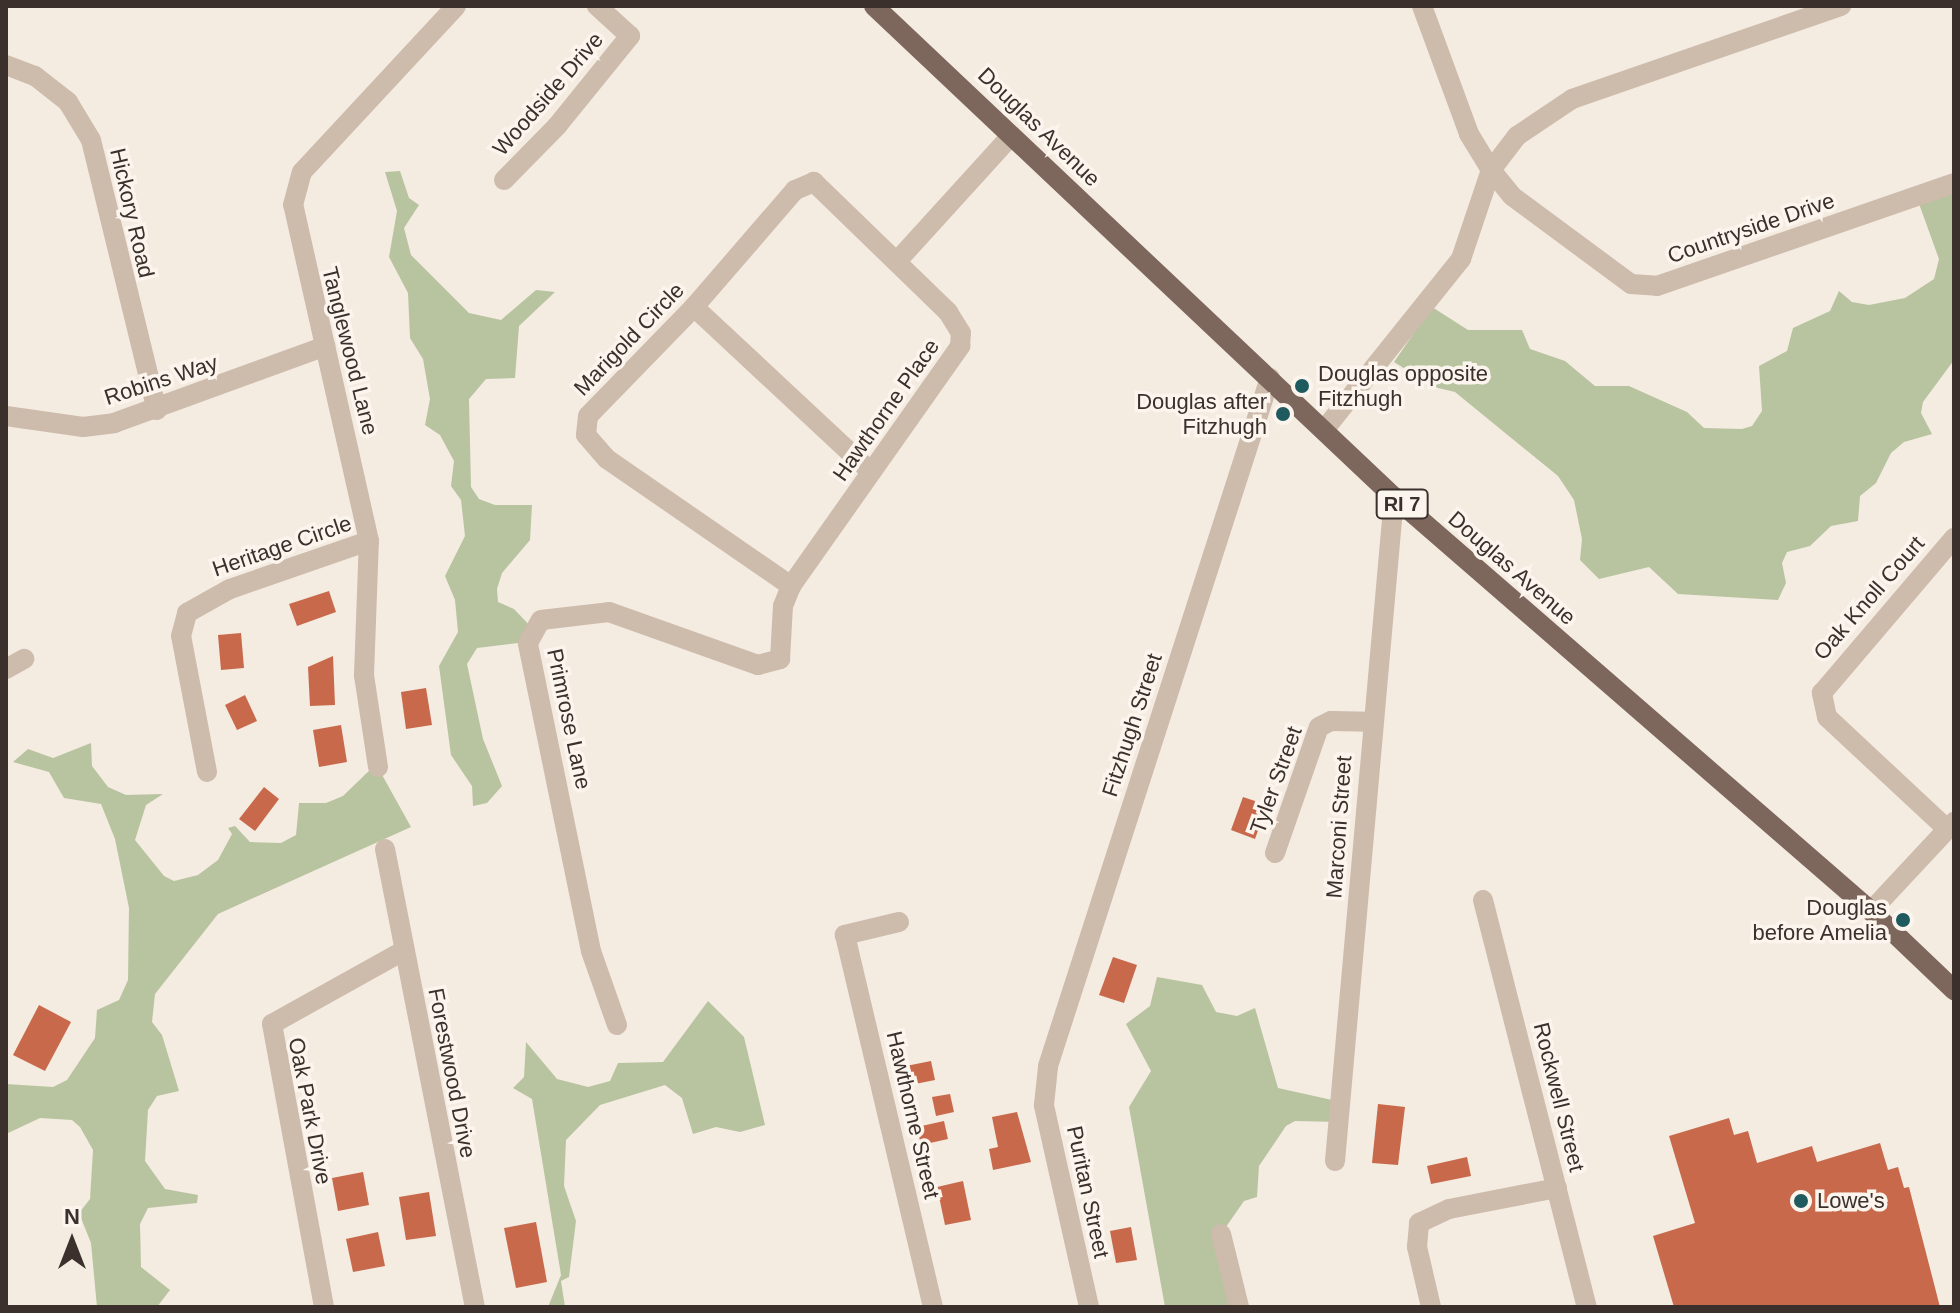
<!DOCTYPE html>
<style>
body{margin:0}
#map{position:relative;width:1960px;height:1313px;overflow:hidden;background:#f4ebe1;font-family:Arial,sans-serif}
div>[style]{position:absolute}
.green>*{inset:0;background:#b8c4a0}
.building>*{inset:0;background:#c8694b}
.minor>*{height:20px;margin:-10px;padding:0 10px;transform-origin:10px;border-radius:10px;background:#cdbbac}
.major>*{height:20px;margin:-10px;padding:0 10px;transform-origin:10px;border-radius:10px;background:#7d675c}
.dots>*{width:22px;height:22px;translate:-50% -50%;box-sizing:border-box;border:4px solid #fbf5ee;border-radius:50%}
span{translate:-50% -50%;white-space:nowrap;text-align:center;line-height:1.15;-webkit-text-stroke:7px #fbf5ee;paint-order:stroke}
.shield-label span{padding:2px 6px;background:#fbf5ee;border:2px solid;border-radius:6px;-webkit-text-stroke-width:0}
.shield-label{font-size:20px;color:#3b302b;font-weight:700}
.street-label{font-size:22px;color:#3b302b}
.poi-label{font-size:22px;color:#3b302b}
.left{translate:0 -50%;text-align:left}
.right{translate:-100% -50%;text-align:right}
.frame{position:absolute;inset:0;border:8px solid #3b302b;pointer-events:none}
.north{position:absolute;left:32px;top:1201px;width:80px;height:80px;-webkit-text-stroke:6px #fbf5ee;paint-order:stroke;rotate:0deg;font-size:22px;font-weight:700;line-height:32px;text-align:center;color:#3b302b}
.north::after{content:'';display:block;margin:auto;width:28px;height:36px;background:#3b302b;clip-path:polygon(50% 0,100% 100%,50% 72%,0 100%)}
</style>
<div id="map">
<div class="green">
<i style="clip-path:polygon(400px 171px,409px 198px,419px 205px,404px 228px,411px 255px,469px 313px,501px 320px,536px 290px,555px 292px,519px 326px,515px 378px,486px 379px,469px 399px,471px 487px,479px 499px,495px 505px,532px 505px,530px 540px,502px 573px,497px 589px,498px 602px,514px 609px,534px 630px,526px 642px,477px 648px,467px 664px,483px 739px,502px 786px,487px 803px,473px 806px,472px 786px,451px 755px,439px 666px,458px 632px,455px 600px,445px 576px,465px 536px,461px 500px,451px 486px,454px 461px,440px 435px,425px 425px,430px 399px,423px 359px,410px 338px,408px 293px,389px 257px,397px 211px,385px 172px)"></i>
<i style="clip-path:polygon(1954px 185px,1954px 360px,1923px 402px,1921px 413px,1932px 434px,1904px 442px,1891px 453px,1876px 483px,1860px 496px,1858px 521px,1831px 526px,1810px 546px,1787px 552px,1782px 563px,1786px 583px,1778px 600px,1678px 594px,1649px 567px,1599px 579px,1580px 560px,1582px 539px,1574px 500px,1558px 476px,1455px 392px,1434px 387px,1394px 362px,1432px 307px,1468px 330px,1522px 330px,1530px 349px,1565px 361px,1595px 386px,1629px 386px,1687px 412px,1704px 428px,1742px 429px,1752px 426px,1762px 411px,1759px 366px,1787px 351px,1793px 328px,1830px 311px,1839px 291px,1852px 302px,1869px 305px,1905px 298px,1934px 279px,1939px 259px,1918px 201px)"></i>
<i style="clip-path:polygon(91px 743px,92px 766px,108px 787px,126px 795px,163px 794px,146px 805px,135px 840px,164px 876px,174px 881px,198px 875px,218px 860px,232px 834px,228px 828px,235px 826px,250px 842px,281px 843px,296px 835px,299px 803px,326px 803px,343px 796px,376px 764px,411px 827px,218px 914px,155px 994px,152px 1022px,162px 1035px,179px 1091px,157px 1096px,148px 1110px,145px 1161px,165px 1189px,198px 1195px,197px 1203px,148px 1208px,140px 1224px,141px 1267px,170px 1290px,157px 1307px,97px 1307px,91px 1243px,79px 1213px,90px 1199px,93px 1150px,80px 1127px,72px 1120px,40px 1118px,6px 1134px,6px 1084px,53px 1087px,67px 1080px,95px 1038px,97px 1010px,119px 1000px,128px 980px,129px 908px,115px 839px,101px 804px,64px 798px,49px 772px,13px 762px,28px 749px,53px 758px)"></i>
<i style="clip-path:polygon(1157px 977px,1202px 985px,1216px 1012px,1237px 1016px,1255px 1008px,1278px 1088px,1341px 1102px,1339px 1122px,1295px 1121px,1286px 1126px,1259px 1166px,1257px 1197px,1244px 1201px,1221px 1234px,1238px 1307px,1165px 1307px,1129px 1107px,1151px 1071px,1126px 1024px,1150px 1006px)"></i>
<i style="clip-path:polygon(708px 1001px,744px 1037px,765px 1125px,740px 1132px,716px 1127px,693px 1134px,682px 1098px,665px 1085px,600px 1105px,566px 1140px,564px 1186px,576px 1221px,569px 1277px,561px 1281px,565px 1307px,548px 1307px,561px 1275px,532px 1099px,513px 1088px,524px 1077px,526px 1042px,557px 1079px,588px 1087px,610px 1081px,618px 1063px,663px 1062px)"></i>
</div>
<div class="building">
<i style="clip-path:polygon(329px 591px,336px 612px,297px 626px,289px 604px)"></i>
<i style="clip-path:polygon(241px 633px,244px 668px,221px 670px,218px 635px)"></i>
<i style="clip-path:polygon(333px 656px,335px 705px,310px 706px,308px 667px)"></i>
<i style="clip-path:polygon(426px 688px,432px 725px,406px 729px,401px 692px)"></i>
<i style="clip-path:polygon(245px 695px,257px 721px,237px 730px,225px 705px)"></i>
<i style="clip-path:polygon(341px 725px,347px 762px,319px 767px,313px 730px)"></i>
<i style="clip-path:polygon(264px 787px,279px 799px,255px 831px,239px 819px)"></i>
<i style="clip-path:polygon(1243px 797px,1267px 805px,1255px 839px,1231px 830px)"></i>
<i style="clip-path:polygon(1113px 957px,1137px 965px,1124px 1003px,1099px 995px)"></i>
<i style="clip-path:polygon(39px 1005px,71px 1022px,45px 1071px,13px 1055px)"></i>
<i style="clip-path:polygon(931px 1061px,935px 1080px,900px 1087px,896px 1068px)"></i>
<i style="clip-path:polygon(950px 1094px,954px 1112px,936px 1116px,932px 1097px)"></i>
<i style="clip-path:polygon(1378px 1104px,1405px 1107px,1398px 1165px,1372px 1163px)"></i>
<i style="clip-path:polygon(1017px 1112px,1031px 1162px,993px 1170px,989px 1149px,998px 1147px,992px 1117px)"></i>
<i style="clip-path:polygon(1729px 1118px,1734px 1135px,1748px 1131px,1757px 1163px,1812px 1146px,1817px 1162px,1880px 1143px,1888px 1170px,1898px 1167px,1904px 1188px,1909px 1187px,1940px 1307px,1674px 1307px,1653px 1236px,1695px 1223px,1669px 1136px)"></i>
<i style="clip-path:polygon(944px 1121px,948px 1139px,921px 1145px,917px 1127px)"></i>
<i style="clip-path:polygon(1467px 1157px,1471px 1176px,1431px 1184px,1427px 1166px)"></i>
<i style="clip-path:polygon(363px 1172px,369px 1205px,338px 1211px,332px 1178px)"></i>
<i style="clip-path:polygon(963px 1181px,971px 1220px,945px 1225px,937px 1187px)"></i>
<i style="clip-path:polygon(429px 1192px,436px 1236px,406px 1240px,399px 1197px)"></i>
<i style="clip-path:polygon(536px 1222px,547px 1282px,516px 1288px,504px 1228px)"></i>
<i style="clip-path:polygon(1131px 1227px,1137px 1260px,1116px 1263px,1110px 1231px)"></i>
<i style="clip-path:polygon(378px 1232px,385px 1266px,353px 1272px,346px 1239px)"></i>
</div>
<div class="minor">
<i style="left:1422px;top:6px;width:136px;rotate:69.8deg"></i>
<i style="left:1469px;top:134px;width:42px;rotate:58.6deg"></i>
<i style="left:1491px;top:170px;width:33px;rotate:51deg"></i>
<i style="left:1512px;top:196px;width:148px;rotate:36.5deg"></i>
<i style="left:1631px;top:284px;width:26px;rotate:4deg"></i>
<i style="left:1657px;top:286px;width:314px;rotate:-19.1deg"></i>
<i style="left:6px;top:65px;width:31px;rotate:21deg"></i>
<i style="left:35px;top:76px;width:42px;rotate:38.2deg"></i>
<i style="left:68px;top:102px;width:44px;rotate:58.8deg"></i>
<i style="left:91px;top:140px;width:278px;rotate:76.3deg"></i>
<i style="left:504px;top:180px;width:76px;rotate:-45.5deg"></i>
<i style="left:557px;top:126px;width:116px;rotate:-51deg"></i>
<i style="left:630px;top:36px;width:45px;rotate:-137.7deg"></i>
<i style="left:899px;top:259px;width:166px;rotate:-47.7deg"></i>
<i style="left:694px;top:307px;width:242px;rotate:43deg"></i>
<i style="left:6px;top:416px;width:78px;rotate:8.1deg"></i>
<i style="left:83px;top:427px;width:31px;rotate:-7deg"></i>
<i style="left:114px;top:423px;width:225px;rotate:-20deg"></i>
<i style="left:1324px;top:430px;width:219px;rotate:-51.3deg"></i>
<i style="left:1461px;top:259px;width:94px;rotate:-71.4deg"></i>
<i style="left:1491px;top:170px;width:43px;rotate:-52.6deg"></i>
<i style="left:1517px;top:136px;width:66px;rotate:-33.9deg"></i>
<i style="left:1572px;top:99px;width:285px;rotate:-19.1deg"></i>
<i style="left:6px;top:669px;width:21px;rotate:-29deg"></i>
<i style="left:378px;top:767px;width:93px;rotate:-98.7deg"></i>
<i style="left:364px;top:675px;width:134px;rotate:-87.9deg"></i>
<i style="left:369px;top:541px;width:344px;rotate:-102.7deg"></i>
<i style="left:293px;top:205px;width:34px;rotate:-75deg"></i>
<i style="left:302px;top:172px;width:226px;rotate:-47.1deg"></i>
<i style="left:207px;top:772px;width:138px;rotate:-100.8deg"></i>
<i style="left:181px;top:636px;width:24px;rotate:-75deg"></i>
<i style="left:187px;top:613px;width:49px;rotate:-29.2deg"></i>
<i style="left:230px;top:589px;width:147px;rotate:-19.1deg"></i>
<i style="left:1947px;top:829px;width:164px;rotate:-137deg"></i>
<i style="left:1827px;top:717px;width:25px;rotate:-102deg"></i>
<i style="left:1822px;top:693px;width:204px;rotate:-49.6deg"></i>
<i style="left:385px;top:849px;width:467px;rotate:78.9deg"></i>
<i style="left:1275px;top:853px;width:133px;rotate:-70.8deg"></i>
<i style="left:1319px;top:727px;width:13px;rotate:-27deg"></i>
<i style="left:1331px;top:721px;width:39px;rotate:1deg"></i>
<i style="left:1483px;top:900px;width:420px;rotate:75.7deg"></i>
<i style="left:1871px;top:911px;width:122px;rotate:-47deg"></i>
<i style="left:899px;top:922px;width:56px;rotate:166.5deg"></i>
<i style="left:845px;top:935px;width:382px;rotate:76.7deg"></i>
<i style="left:617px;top:1025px;width:78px;rotate:-109.4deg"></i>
<i style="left:591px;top:951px;width:314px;rotate:-101.6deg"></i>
<i style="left:528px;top:643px;width:26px;rotate:-61deg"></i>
<i style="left:541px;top:620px;width:68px;rotate:-6.7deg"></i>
<i style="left:609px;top:612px;width:158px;rotate:19.6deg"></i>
<i style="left:758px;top:665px;width:23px;rotate:-15deg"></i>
<i style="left:780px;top:659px;width:53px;rotate:-86.8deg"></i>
<i style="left:783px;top:606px;width:22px;rotate:-68deg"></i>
<i style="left:791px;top:586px;width:294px;rotate:-54.8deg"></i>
<i style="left:960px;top:346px;width:13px;rotate:-86deg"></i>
<i style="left:961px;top:333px;width:25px;rotate:-122deg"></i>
<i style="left:948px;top:312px;width:187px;rotate:-135.9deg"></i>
<i style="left:814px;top:182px;width:21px;rotate:157deg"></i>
<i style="left:795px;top:190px;width:155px;rotate:130.8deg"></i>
<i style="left:694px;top:307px;width:152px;rotate:134.2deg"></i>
<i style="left:588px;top:416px;width:19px;rotate:96deg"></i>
<i style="left:586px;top:435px;width:32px;rotate:49deg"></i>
<i style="left:607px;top:459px;width:224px;rotate:34.6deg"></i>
<i style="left:1335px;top:1161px;width:667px;rotate:-84.92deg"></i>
<i style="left:1221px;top:1234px;width:75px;rotate:76.1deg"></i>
<i style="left:324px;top:1307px;width:288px;rotate:-100.4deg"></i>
<i style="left:272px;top:1024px;width:150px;rotate:-29.1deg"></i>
<i style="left:1089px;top:1307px;width:207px;rotate:-102.6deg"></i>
<i style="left:1044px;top:1105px;width:39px;rotate:-84deg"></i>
<i style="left:1048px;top:1066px;width:723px;rotate:-72.12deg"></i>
<i style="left:1431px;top:1307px;width:62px;rotate:-103.1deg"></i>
<i style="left:1417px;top:1247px;width:24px;rotate:-85deg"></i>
<i style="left:1419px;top:1223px;width:33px;rotate:-25deg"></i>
<i style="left:1449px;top:1209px;width:110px;rotate:-11deg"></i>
</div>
<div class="major">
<i style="left:874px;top:6px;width:715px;rotate:43.36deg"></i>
<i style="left:1394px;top:497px;width:632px;rotate:40.96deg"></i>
<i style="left:1871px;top:911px;width:115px;rotate:43.6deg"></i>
</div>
<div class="dots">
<i style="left:1302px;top:386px;background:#1f5a5e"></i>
<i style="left:1283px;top:414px;background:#1f5a5e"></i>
<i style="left:1903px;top:920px;background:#1f5a5e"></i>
<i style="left:1801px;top:1201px;background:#1f5a5e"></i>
</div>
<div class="shield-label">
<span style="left:1402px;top:504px">RI 7</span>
</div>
<div class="street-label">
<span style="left:548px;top:94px;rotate:-49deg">Woodside Drive</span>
<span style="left:1039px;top:127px;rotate:44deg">Douglas Avenue</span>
<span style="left:132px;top:213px;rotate:77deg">Hickory Road</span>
<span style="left:1751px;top:228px;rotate:-19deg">Countryside Drive</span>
<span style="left:629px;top:339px;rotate:-46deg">Marigold Circle</span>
<span style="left:350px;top:351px;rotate:76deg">Tanglewood Lane</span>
<span style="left:161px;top:380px;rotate:-18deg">Robins Way</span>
<span style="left:886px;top:410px;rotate:-55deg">Hawthorne Place</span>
<span style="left:282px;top:546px;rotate:-19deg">Heritage Circle</span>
<span style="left:1512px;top:568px;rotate:41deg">Douglas Avenue</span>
<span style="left:1869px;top:598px;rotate:-49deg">Oak Knoll Court</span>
<span style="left:569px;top:719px;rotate:78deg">Primrose Lane</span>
<span style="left:1132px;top:725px;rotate:-72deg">Fitzhugh Street</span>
<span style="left:1276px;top:780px;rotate:-70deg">Tyler Street</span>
<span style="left:1339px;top:827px;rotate:-86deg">Marconi Street</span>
<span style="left:452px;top:1073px;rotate:79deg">Forestwood Drive</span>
<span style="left:1559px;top:1097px;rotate:76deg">Rockwell Street</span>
<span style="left:310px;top:1111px;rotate:79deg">Oak Park Drive</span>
<span style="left:913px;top:1115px;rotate:77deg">Hawthorne Street</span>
<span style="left:1088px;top:1192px;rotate:78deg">Puritan Street</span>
</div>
<div class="poi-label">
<span class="left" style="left:1318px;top:386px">Douglas opposite<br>Fitzhugh</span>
<span class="right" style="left:1267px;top:414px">Douglas after<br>Fitzhugh</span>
<span class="right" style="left:1887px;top:920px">Douglas<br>before Amelia</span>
<span class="left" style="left:1817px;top:1201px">Lowe's</span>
</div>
<div class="frame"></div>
<div class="north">N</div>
</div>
